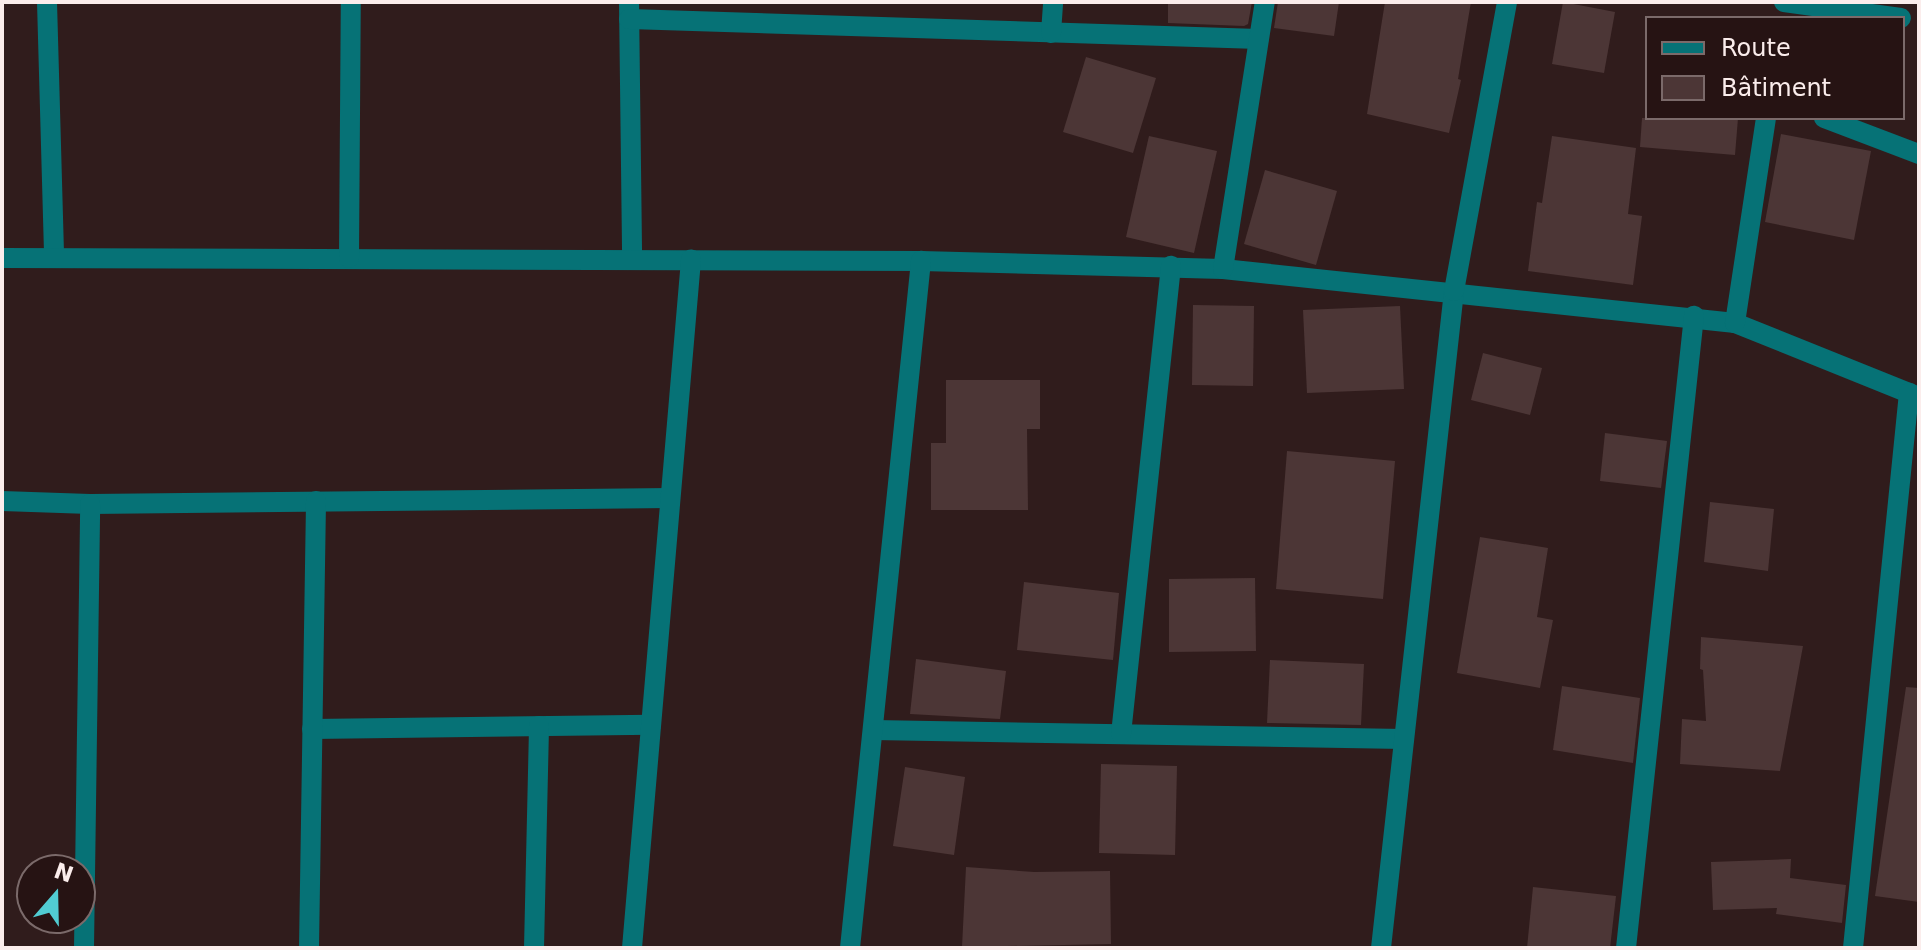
<!DOCTYPE html>
<meta charset="utf-8">
<style>
body{margin:0}
#map{position:relative;width:1921px;height:950px;overflow:hidden;background:#301c1c;font-family:"DejaVu Sans",sans-serif}
div>[style]{position:absolute}
.building>*{inset:0;background:#4c3636}
.minor>*{height:20px;margin:-10px;padding:0 10px;transform-origin:10px;border-radius:10px;background:#067276}
span{translate:-50% -50%;white-space:nowrap;text-align:center;line-height:1.15;-webkit-text-stroke:6px #261313;paint-order:stroke}
.frame{position:absolute;inset:0;border:4px solid #fbedec;pointer-events:none}
.legend{position:absolute;left:1645px;top:16px;width:260px;height:104px;box-sizing:border-box;background:#261313;border:2px solid #7b6a6a;margin:0;padding:10px 14px;list-style:none;font-size:24px;color:#fbedec}
.legend li{display:flex;align-items:center;gap:16px;height:40px}
.legend b{width:40px;border:2px solid #7b6a6a}
.north{position:absolute;left:16px;top:854px;width:80px;height:80px;box-sizing:border-box;background:#261313;border:2px solid #7b6a6a;border-radius:50%;rotate:20deg;font-size:22px;font-weight:700;line-height:32px;text-align:center;color:#fbedec}
.north::after{content:'';display:block;margin:auto;width:28px;height:36px;background:#51ccd2;clip-path:polygon(50% 0,100% 100%,50% 72%,0 100%)}
</style>
<div id="map">
<div class="building">
<i style="clip-path:polygon(1168px 2px,1252px 2px,1248px 24px,1244px 26px,1168px 23px)"></i>
<i style="clip-path:polygon(1278px 2px,1339px 2px,1334px 36px,1274px 28px)"></i>
<i style="clip-path:polygon(1385px 2px,1471px 2px,1458px 79px,1461px 80px,1449px 133px,1367px 114px)"></i>
<i style="clip-path:polygon(1563px 2px,1615px 12px,1604px 73px,1552px 64px)"></i>
<i style="clip-path:polygon(1086px 57px,1156px 78px,1133px 153px,1063px 132px)"></i>
<i style="clip-path:polygon(1642px 118px,1738px 118px,1735px 155px,1640px 147px)"></i>
<i style="clip-path:polygon(1781px 134px,1871px 151px,1854px 240px,1765px 222px)"></i>
<i style="clip-path:polygon(1149px 136px,1217px 151px,1194px 253px,1126px 237px)"></i>
<i style="clip-path:polygon(1552px 136px,1636px 148px,1628px 214px,1642px 216px,1633px 285px,1528px 271px,1537px 202px,1542px 203px)"></i>
<i style="clip-path:polygon(1265px 170px,1337px 191px,1316px 265px,1244px 244px)"></i>
<i style="clip-path:polygon(1193px 305px,1254px 306px,1253px 386px,1192px 385px)"></i>
<i style="clip-path:polygon(1400px 306px,1404px 389px,1307px 393px,1303px 310px)"></i>
<i style="clip-path:polygon(1483px 353px,1542px 368px,1530px 415px,1471px 400px)"></i>
<i style="clip-path:polygon(946px 380px,1040px 380px,1040px 429px,1027px 429px,1028px 510px,931px 510px,931px 443px,946px 443px)"></i>
<i style="clip-path:polygon(1605px 433px,1667px 441px,1661px 488px,1600px 481px)"></i>
<i style="clip-path:polygon(1287px 451px,1395px 461px,1383px 599px,1276px 589px)"></i>
<i style="clip-path:polygon(1710px 502px,1774px 509px,1768px 571px,1704px 562px)"></i>
<i style="clip-path:polygon(1480px 537px,1548px 548px,1537px 617px,1553px 620px,1540px 688px,1457px 673px)"></i>
<i style="clip-path:polygon(1255px 578px,1256px 651px,1169px 652px,1169px 579px)"></i>
<i style="clip-path:polygon(1024px 582px,1119px 593px,1113px 660px,1017px 650px)"></i>
<i style="clip-path:polygon(1701px 637px,1803px 646px,1780px 771px,1680px 764px,1682px 719px,1706px 721px,1703px 670px,1700px 669px)"></i>
<i style="clip-path:polygon(916px 659px,1006px 671px,1000px 719px,910px 714px)"></i>
<i style="clip-path:polygon(1270px 660px,1364px 664px,1361px 725px,1267px 723px)"></i>
<i style="clip-path:polygon(1562px 686px,1640px 698px,1633px 763px,1553px 750px)"></i>
<i style="clip-path:polygon(1906px 687px,1919px 688px,1919px 902px,1875px 896px)"></i>
<i style="clip-path:polygon(1101px 764px,1177px 766px,1175px 855px,1099px 853px)"></i>
<i style="clip-path:polygon(905px 767px,965px 777px,954px 855px,893px 846px)"></i>
<i style="clip-path:polygon(1791px 859px,1790px 878px,1846px 885px,1842px 923px,1776px 914px,1777px 908px,1713px 910px,1711px 862px)"></i>
<i style="clip-path:polygon(966px 867px,1034px 872px,1110px 871px,1111px 944px,962px 947px)"></i>
<i style="clip-path:polygon(1533px 887px,1616px 896px,1610px 948px,1527px 948px)"></i>
</div>
<div class="minor">
<i style="left:47px;top:2px;width:255px;rotate:88.4deg"></i>
<i style="left:629px;top:2px;width:258px;rotate:89.3deg"></i>
<i style="left:1784px;top:2px;width:118px;rotate:7.8deg"></i>
<i style="left:629px;top:19px;width:630px;rotate:1.82deg"></i>
<i style="left:1051px;top:33px;width:31px;rotate:-86deg"></i>
<i style="left:1824px;top:118px;width:102px;rotate:20.8deg"></i>
<i style="left:2px;top:258px;width:919px;rotate:0.19deg"></i>
<i style="left:921px;top:261px;width:302px;rotate:1.5deg"></i>
<i style="left:1223px;top:269px;width:515px;rotate:6.02deg"></i>
<i style="left:1735px;top:323px;width:198px;rotate:21.9deg"></i>
<i style="left:349px;top:258px;width:256px;rotate:-89.6deg"></i>
<i style="left:1223px;top:269px;width:270px;rotate:-81.1deg"></i>
<i style="left:1735px;top:323px;width:207px;rotate:-81.4deg"></i>
<i style="left:2px;top:501px;width:88px;rotate:2deg"></i>
<i style="left:90px;top:504px;width:580px;rotate:-0.59deg"></i>
<i style="left:312px;top:729px;width:339px;rotate:-0.7deg"></i>
<i style="left:873px;top:730px;width:531px;rotate:0.97deg"></i>
<i style="left:1121px;top:734px;width:471px;rotate:-83.9deg"></i>
<i style="left:84px;top:948px;width:444px;rotate:-89.2deg"></i>
<i style="left:309px;top:948px;width:447px;rotate:-89.1deg"></i>
<i style="left:534px;top:948px;width:222px;rotate:-88.7deg"></i>
<i style="left:632px;top:948px;width:691px;rotate:-85.1deg"></i>
<i style="left:850px;top:948px;width:691px;rotate:-84.1deg"></i>
<i style="left:1381px;top:948px;width:661px;rotate:-83.66deg"></i>
<i style="left:1454px;top:291px;width:294px;rotate:-79.6deg"></i>
<i style="left:1626px;top:948px;width:636px;rotate:-83.86deg"></i>
<i style="left:1853px;top:948px;width:558px;rotate:-84.24deg"></i>
</div>
<div class="frame"></div>
<ul class="legend">
<li><b style="height:10px;background:#067276"></b>Route</li>
<li><b style="height:22px;background:#4c3636"></b>Bâtiment</li>
</ul>
<div class="north">N</div>
</div>
